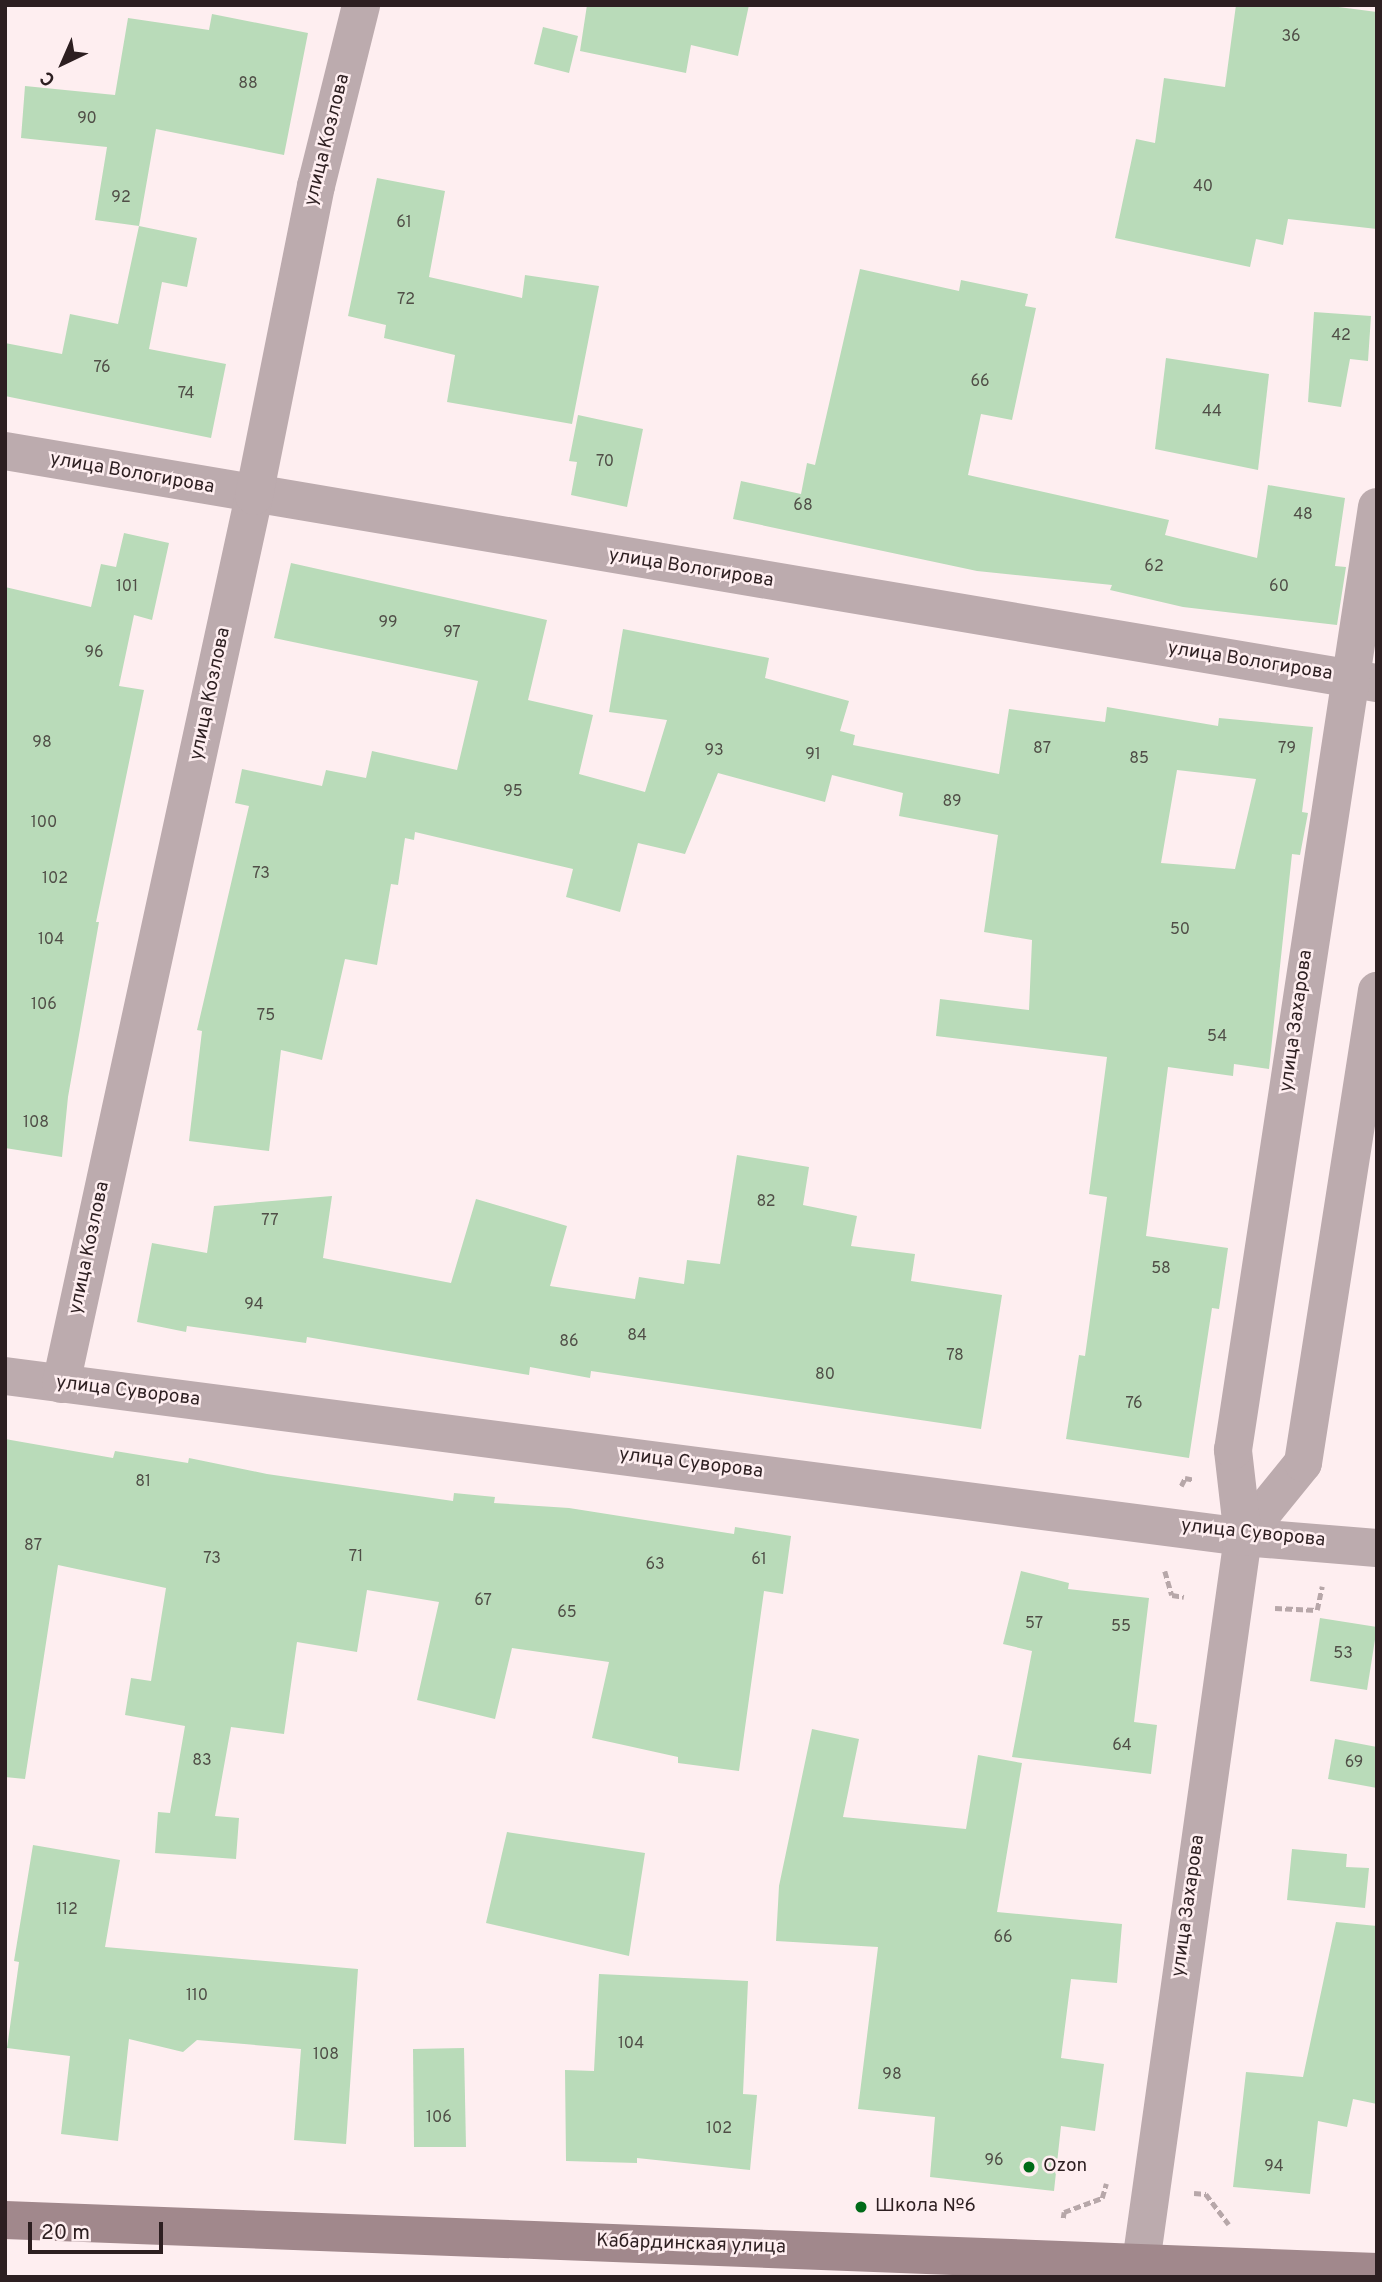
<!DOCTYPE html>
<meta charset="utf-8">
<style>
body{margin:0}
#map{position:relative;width:1382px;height:2282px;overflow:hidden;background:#feeef0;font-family:Overpass,sans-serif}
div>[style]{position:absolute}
.building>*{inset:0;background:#b9dbb9}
.path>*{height:4.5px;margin-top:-2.25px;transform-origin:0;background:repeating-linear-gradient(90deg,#b7a7a9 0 7px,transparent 0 10.5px)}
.street>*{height:38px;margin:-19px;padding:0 19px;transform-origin:19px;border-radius:19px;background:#bcabae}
.secondary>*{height:38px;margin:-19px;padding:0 19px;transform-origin:19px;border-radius:19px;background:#a1888c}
.dots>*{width:19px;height:19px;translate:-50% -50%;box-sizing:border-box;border:4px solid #feeef0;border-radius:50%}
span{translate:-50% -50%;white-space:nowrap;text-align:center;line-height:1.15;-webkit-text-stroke:5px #feeef0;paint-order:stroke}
.number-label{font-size:16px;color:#504e47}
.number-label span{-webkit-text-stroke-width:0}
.street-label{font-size:19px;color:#2d1f21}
.poi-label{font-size:19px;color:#2d1f21}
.left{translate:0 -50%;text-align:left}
.frame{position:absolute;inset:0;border:7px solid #2d1f21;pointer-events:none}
.north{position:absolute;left:28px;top:28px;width:70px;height:70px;-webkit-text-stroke:5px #feeef0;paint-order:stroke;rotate:224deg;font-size:19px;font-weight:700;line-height:28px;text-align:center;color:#2d1f21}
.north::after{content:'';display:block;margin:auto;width:24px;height:32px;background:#2d1f21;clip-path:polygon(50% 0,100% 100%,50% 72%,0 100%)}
.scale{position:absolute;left:28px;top:2222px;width:135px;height:32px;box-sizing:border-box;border:4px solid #2d1f21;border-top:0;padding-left:9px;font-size:21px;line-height:24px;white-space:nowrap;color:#2d1f21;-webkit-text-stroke:5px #feeef0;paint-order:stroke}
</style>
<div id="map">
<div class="building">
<i style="clip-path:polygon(587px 5px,749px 5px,738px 56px,691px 45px,686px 73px,580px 51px)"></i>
<i style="clip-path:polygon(1236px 5px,1323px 5px,1377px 12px,1377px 229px,1288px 219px,1283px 245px,1256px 239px,1250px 267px,1115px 238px,1136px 139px,1155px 143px,1164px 78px,1225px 87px)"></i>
<i style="clip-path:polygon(212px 14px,308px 33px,284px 155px,156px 129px,139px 226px,95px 220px,107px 147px,21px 138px,25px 86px,115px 95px,128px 18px,209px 30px)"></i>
<i style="clip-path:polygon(543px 27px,578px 36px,569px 73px,534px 64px)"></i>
<i style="clip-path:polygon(377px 178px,445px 191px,429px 277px,522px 298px,525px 275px,599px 286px,572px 424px,447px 402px,455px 355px,384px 338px,386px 325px,348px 316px)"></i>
<i style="clip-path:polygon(139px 226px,197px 238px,187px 287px,162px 282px,149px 349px,226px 364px,211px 438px,5px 396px,5px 343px,62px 354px,70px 314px,118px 324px)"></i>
<i style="clip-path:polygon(860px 269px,959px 291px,961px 280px,1028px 294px,1025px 306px,1036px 308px,1012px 420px,981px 414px,968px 475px,1169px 520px,1165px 535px,1257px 558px,1268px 485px,1345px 498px,1335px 566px,1346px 567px,1337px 625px,1183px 607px,1110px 590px,1112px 585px,977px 571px,733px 519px,741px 481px,801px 494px,807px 463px,815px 465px)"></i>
<i style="clip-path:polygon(1314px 312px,1371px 316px,1368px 361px,1350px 359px,1341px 407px,1308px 402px)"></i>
<i style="clip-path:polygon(1166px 358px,1269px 374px,1258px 470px,1155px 449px)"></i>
<i style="clip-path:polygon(578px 415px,643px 429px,627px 507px,571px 495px,577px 462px,569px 461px)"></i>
<i style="clip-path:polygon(124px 533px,169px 543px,152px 620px,134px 615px,119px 686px,144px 690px,96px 922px,99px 922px,68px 1097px,62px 1157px,5px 1148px,5px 587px,91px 607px,101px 564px,116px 567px)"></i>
<i style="clip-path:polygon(evenodd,291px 563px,547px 620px,528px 700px,593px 715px,579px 774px,645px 792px,667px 720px,609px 712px,623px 629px,769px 658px,765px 678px,849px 701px,840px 731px,855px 735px,853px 745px,999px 774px,1009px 709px,1105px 722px,1107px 707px,1218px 726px,1219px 718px,1313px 727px,1302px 812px,1308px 813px,1300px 855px,1292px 854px,1269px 1069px,1234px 1064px,1233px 1076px,1168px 1067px,1146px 1236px,1228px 1248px,1219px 1309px,1212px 1308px,1189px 1458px,1066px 1439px,1079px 1355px,1085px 1356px,1107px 1197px,1089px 1194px,1107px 1057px,936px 1036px,940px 999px,1029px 1010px,1032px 940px,984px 932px,998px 835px,899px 816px,903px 793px,832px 775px,825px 802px,718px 773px,685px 854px,638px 843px,620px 912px,566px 897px,573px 869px,415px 832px,414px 840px,405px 838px,398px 885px,391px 884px,377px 965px,345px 959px,322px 1060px,281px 1050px,269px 1151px,189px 1141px,202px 1031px,197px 1030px,249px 806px,235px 803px,242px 769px,322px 786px,326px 770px,366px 778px,372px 751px,457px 770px,478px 681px,274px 638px,291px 563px,1177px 770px,1256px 779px,1235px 869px,1161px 863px,1177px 770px)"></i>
<i style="clip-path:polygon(737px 1155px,809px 1167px,803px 1205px,857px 1216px,851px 1246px,915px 1254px,911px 1281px,1002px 1295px,981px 1429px,591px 1371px,590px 1378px,530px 1367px,529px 1375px,307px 1337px,306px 1343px,187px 1326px,186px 1332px,137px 1322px,152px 1243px,207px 1253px,214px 1206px,332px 1196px,323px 1258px,451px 1283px,476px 1199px,567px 1226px,550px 1286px,635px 1299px,639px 1277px,684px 1284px,687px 1260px,720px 1264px)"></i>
<i style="clip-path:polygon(5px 1439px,113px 1458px,115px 1451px,188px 1463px,189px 1458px,267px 1474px,453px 1501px,454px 1493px,495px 1497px,494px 1503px,569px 1508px,734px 1534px,735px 1527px,791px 1536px,783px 1594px,764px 1591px,739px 1771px,678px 1763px,678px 1757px,592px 1738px,609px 1662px,512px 1648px,495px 1719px,417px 1700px,439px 1602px,367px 1590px,357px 1652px,297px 1642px,284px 1734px,231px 1727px,215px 1816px,239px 1818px,236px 1859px,155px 1853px,158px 1812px,170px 1813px,185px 1726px,125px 1715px,131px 1678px,151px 1681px,166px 1588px,58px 1565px,25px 1779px,5px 1777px)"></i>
<i style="clip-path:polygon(1021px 1571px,1069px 1583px,1068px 1589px,1149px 1598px,1134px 1722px,1157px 1725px,1151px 1774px,1012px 1757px,1032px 1651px,1003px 1644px)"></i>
<i style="clip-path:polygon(1320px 1618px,1377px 1627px,1367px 1690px,1310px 1681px)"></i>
<i style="clip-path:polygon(812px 1729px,859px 1739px,843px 1817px,966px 1829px,978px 1755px,1022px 1763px,997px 1912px,1122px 1924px,1117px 1983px,1071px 1979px,1061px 2058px,1104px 2064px,1095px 2131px,1061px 2126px,1054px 2191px,930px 2177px,935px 2117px,858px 2109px,878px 1947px,776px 1941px,779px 1886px)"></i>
<i style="clip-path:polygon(1335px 1739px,1377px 1747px,1377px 1788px,1328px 1779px)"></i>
<i style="clip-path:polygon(507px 1832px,645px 1853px,629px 1956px,486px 1923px)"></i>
<i style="clip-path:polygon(33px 1845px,120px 1860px,105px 1947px,358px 1969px,346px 2144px,294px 2140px,301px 2049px,197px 2040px,183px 2052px,129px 2039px,118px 2141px,61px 2134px,70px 2056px,7px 2048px,19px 1962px,14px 1961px)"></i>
<i style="clip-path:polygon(1292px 1849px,1347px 1854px,1346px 1867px,1369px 1868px,1365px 1908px,1287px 1900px)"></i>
<i style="clip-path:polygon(1336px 1922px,1377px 1926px,1377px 2104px,1353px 2099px,1347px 2127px,1318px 2121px,1310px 2194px,1233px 2187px,1246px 2072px,1303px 2077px)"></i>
<i style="clip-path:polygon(599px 1974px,748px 1981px,743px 2094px,757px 2095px,750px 2170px,637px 2158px,637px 2163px,566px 2161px,565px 2070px,594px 2071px)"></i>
<i style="clip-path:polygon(464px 2048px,466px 2147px,414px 2147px,413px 2049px)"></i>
</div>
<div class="path">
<i style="left:1181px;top:1486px;width:9px;rotate:-63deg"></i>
<i style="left:1185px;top:1478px;width:10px;rotate:11deg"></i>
<i style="left:1165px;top:1571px;width:25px;rotate:74deg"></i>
<i style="left:1172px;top:1595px;width:12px;rotate:9deg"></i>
<i style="left:1275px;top:1608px;width:42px;rotate:2.7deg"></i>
<i style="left:1317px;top:1610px;width:24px;rotate:-78deg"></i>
<i style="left:1194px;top:2193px;width:12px;rotate:5deg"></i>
<i style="left:1206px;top:2194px;width:38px;rotate:53deg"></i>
<i style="left:1063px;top:2218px;width:6px;rotate:-81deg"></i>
<i style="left:1064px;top:2212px;width:40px;rotate:-20.2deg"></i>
<i style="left:1102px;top:2198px;width:15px;rotate:-74deg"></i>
</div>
<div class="street">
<i style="left:5px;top:451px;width:1391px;rotate:9.6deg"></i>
<i style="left:5px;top:1376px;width:1248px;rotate:7.41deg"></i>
<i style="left:1243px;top:1537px;width:134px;rotate:4.7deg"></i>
<i style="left:61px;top:1384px;width:909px;rotate:-77.74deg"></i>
<i style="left:254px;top:496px;width:316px;rotate:-78.7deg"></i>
<i style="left:316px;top:186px;width:187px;rotate:-76deg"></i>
<i style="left:1243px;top:1537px;width:95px;rotate:-51deg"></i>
<i style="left:1303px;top:1463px;width:478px;rotate:-81.1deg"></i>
<i style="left:1139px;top:2277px;width:747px;rotate:-82deg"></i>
<i style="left:1243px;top:1537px;width:88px;rotate:-96.6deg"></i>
<i style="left:1233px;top:1450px;width:954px;rotate:-81.32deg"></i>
</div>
<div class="secondary">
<i style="left:5px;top:2220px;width:1373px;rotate:2.17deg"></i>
</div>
<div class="dots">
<i style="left:1029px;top:2167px;background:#006a18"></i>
<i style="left:861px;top:2207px;background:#006a18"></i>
</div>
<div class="number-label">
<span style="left:1291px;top:37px">36</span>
<span style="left:248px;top:84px">88</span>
<span style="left:87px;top:119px">90</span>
<span style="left:1203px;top:187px">40</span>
<span style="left:121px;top:198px">92</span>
<span style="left:404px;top:223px">61</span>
<span style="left:406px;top:300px">72</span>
<span style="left:1341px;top:336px">42</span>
<span style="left:102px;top:368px">76</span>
<span style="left:980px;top:382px">66</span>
<span style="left:186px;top:394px">74</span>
<span style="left:1212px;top:412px">44</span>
<span style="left:605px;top:462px">70</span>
<span style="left:803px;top:506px">68</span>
<span style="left:1303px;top:515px">48</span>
<span style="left:1154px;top:567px">62</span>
<span style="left:127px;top:587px">101</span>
<span style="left:1279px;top:587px">60</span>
<span style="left:388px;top:623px">99</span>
<span style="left:452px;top:633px">97</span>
<span style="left:94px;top:653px">96</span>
<span style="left:42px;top:743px">98</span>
<span style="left:1042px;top:749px">87</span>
<span style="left:1287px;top:749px">79</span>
<span style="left:714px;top:751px">93</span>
<span style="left:813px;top:755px">91</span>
<span style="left:1139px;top:759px">85</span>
<span style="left:513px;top:792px">95</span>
<span style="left:952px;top:802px">89</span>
<span style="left:44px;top:823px">100</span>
<span style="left:261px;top:874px">73</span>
<span style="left:55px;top:879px">102</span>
<span style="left:1180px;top:930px">50</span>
<span style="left:51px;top:940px">104</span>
<span style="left:44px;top:1005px">106</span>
<span style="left:266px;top:1016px">75</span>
<span style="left:1217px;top:1037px">54</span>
<span style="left:36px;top:1123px">108</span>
<span style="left:766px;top:1202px">82</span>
<span style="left:270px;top:1221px">77</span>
<span style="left:1161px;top:1269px">58</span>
<span style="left:254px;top:1305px">94</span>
<span style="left:637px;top:1336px">84</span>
<span style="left:569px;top:1342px">86</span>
<span style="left:955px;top:1356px">78</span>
<span style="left:825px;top:1375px">80</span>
<span style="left:1134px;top:1404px">76</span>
<span style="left:143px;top:1482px">81</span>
<span style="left:33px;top:1546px">87</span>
<span style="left:356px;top:1557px">71</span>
<span style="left:212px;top:1559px">73</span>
<span style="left:759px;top:1560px">61</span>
<span style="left:655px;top:1565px">63</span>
<span style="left:483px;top:1601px">67</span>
<span style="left:567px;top:1613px">65</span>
<span style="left:1034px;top:1624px">57</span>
<span style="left:1121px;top:1627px">55</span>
<span style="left:1343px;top:1654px">53</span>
<span style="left:1122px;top:1746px">64</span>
<span style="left:202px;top:1761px">83</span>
<span style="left:1354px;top:1763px">69</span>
<span style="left:67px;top:1910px">112</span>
<span style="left:1003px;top:1938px">66</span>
<span style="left:197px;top:1996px">110</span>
<span style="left:631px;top:2044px">104</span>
<span style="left:326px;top:2055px">108</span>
<span style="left:892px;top:2075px">98</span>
<span style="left:439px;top:2118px">106</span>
<span style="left:719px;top:2129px">102</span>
<span style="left:994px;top:2161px">96</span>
<span style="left:1274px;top:2167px">94</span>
</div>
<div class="street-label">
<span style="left:328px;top:140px;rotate:-76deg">улица Козлова</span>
<span style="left:132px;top:474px;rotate:10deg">улица Вологирова</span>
<span style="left:691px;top:569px;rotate:9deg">улица Вологирова</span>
<span style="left:1250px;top:662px;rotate:9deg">улица Вологирова</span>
<span style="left:211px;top:694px;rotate:-78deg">улица Козлова</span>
<span style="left:1297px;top:1021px;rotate:-82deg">улица Захарова</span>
<span style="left:90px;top:1248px;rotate:-78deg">улица Козлова</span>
<span style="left:128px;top:1392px;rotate:7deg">улица Суворова</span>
<span style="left:691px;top:1464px;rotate:7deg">улица Суворова</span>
<span style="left:1253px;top:1534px;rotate:6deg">улица Суворова</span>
<span style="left:1189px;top:1906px;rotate:-82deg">улица Захарова</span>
<span style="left:691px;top:2245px;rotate:2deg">Кабардинская улица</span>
</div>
<div class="poi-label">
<span class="left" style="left:1043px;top:2167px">Ozon</span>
<span class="left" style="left:875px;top:2207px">Школа №6</span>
</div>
<div class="frame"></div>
<div class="north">С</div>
<div class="scale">20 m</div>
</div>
